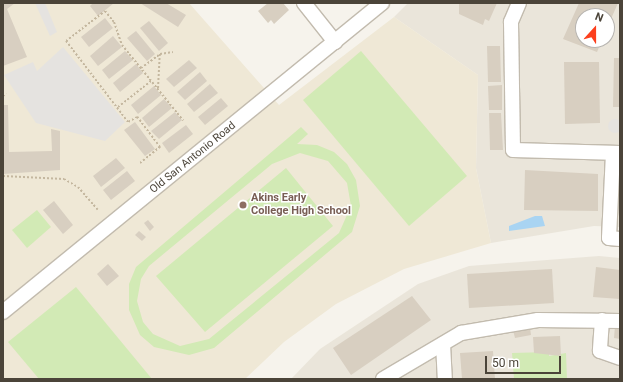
<!DOCTYPE html>
<style>
body{margin:0}
#map{position:relative;width:623px;height:382px;overflow:hidden;background:#f6f3ec;font-family:Roboto,sans-serif}
div>[style]{position:absolute}
.residential>*{inset:0;background:#eae5da}
.education>*{inset:0;background:#efe8d6}
.green>*{inset:0;background:#d2eab5}
.parking>*{inset:0;background:#e5e3e0}
.round{border-radius:50%}
.water>*{inset:0;background:#a9d4f2}
.building>*{inset:0;background:#d8cfc1}
.path>*{height:2px;margin-top:-1px;transform-origin:0;background:repeating-linear-gradient(90deg,#c4b79f 0 2px,transparent 0 4px)}
.roads{filter:drop-shadow(1px 0 #c2bbae) drop-shadow(-1px 0 #c2bbae) drop-shadow(0 1px #c2bbae) drop-shadow(0 -1px #c2bbae)}
.minor>*{height:14px;margin:-7px;padding:0 7px;transform-origin:7px;border-radius:7px;background:#fff}
.dots>*{width:11px;height:11px;translate:-50% -50%;box-sizing:border-box;border:2px solid #fff;border-radius:50%}
span{translate:-50% -50%;white-space:nowrap;text-align:center;line-height:1.15;-webkit-text-stroke:3px #fff;paint-order:stroke}
.street-label{font-size:11px;color:#4b4439}
.education-label{font-size:11px;color:#785e54;font-weight:700}
.left{translate:0 -50%;text-align:left}
.frame{position:absolute;inset:0;border:4px solid #4b4439;pointer-events:none}
.north{position:absolute;left:575px;top:8px;width:40px;height:40px;box-sizing:border-box;background:#fff;border:1px solid #b7b4b0;border-radius:50%;rotate:21deg;font-size:11px;font-weight:700;line-height:16px;text-align:center;color:#4b4439}
.north::after{content:'';display:block;margin:auto;width:14px;height:18px;background:#fc3f1d;clip-path:polygon(50% 0,100% 100%,50% 72%,0 100%)}
.scale{position:absolute;left:485px;top:356px;width:76px;height:18px;box-sizing:border-box;border:2px solid #4b4439;border-top:0;padding-left:5px;font-size:12px;line-height:14px;white-space:nowrap;color:#4b4439;-webkit-text-stroke:3px #fff;paint-order:stroke}
</style>
<div id="map">
<div class="residential">
<i style="clip-path:polygon(evenodd,408px 3px,620px 3px,620px 227px,594px 226px,491px 243px,476px 168px,478px 75px,394px 17px,408px 3px,583px 16px,607px 16px,607px 40px,583px 40px,583px 16px)"></i>
<i style="clip-path:polygon(599px 256px,620px 258px,620px 379px,291px 379px,320px 349px,418px 284px,469px 266px)"></i>
</div>
<div class="education">
<i style="clip-path:polygon(3px 3px,189px 3px,279px 105px,394px 17px,478px 75px,476px 168px,491px 243px,404px 269px,336px 304px,284px 342px,245px 379px,3px 379px)"></i>
</div>
<div class="green">
<i style="clip-path:polygon(361px 51px,467px 176px,409px 226px,303px 100px)"></i>
<i style="clip-path:polygon(evenodd,301px 127px,308px 134px,297px 144px,317px 145px,334px 152px,347px 164px,356px 180px,360px 206px,352px 232px,214px 348px,189px 355px,154px 347px,140px 335px,129px 310px,129px 284px,136px 267px,301px 127px,300px 153px,328px 161px,347px 183px,351px 206px,339px 233px,209px 339px,180px 346px,153px 334px,143px 322px,137px 301px,141px 279px,149px 266px,272px 164px,300px 153px)"></i>
<i style="clip-path:polygon(286px 168px,333px 226px,205px 332px,156px 276px)"></i>
<i style="clip-path:polygon(37px 210px,51px 227px,27px 248px,12px 230px)"></i>
<i style="clip-path:polygon(76px 287px,152px 379px,39px 379px,8px 342px)"></i>
<i style="clip-path:polygon(549px 352px,549px 356px,566px 353px,567px 379px,514px 379px,512px 353px)"></i>
</div>
<div class="parking">
<i style="clip-path:polygon(35px 3px,45px 3px,57px 32px,50px 36px)"></i>
<i style="clip-path:polygon(63px 47px,125px 122px,105px 141px,36px 123px,4px 75px,33px 62px,37px 71px)"></i>
<i class="round" style="left:608px;top:119px;width:14px;height:14px"></i>
</div>
<div class="water">
<i style="clip-path:polygon(535px 216px,542px 216px,545px 226px,509px 231px,509px 226px)"></i>
</div>
<div class="building">
<i style="clip-path:polygon(3px 3px,15px 3px,7px 9px,27px 57px,3px 66px)"></i>
<i style="clip-path:polygon(93px 3px,114px 3px,98px 16px,90px 6px)"></i>
<i style="clip-path:polygon(140px 3px,166px 3px,186px 15px,178px 27px)"></i>
<i style="clip-path:polygon(268px 3px,283px 3px,289px 10px,274px 24px,271px 20px,268px 23px,258px 11px)"></i>
<i style="clip-path:polygon(459px 3px,497px 3px,489px 21px,485px 19px,483px 25px,459px 14px)"></i>
<i style="clip-path:polygon(579px 3px,618px 3px,607px 28px,607px 16px,583px 16px,583px 40px,602px 40px,597px 52px,563px 39px)"></i>
<i style="clip-path:polygon(105px 18px,113px 28px,89px 47px,81px 37px)"></i>
<i style="clip-path:polygon(149px 21px,168px 43px,159px 51px,140px 28px)"></i>
<i style="clip-path:polygon(136px 31px,155px 54px,147px 61px,127px 38px)"></i>
<i style="clip-path:polygon(113px 36px,122px 47px,98px 66px,90px 56px)"></i>
<i style="clip-path:polygon(487px 46px,500px 46px,501px 82px,488px 82px)"></i>
<i style="clip-path:polygon(125px 51px,133px 60px,109px 79px,102px 70px)"></i>
<i style="clip-path:polygon(614px 58px,620px 58px,620px 107px,613px 107px)"></i>
<i style="clip-path:polygon(189px 60px,197px 68px,174px 87px,166px 79px)"></i>
<i style="clip-path:polygon(564px 62px,599px 62px,600px 123px,565px 124px)"></i>
<i style="clip-path:polygon(136px 64px,143px 73px,120px 92px,113px 83px)"></i>
<i style="clip-path:polygon(200px 72px,207px 81px,185px 100px,177px 92px)"></i>
<i style="clip-path:polygon(210px 84px,218px 93px,194px 112px,187px 104px)"></i>
<i style="clip-path:polygon(502px 85px,502px 110px,489px 110px,488px 86px)"></i>
<i style="clip-path:polygon(154px 86px,161px 95px,138px 114px,131px 105px)"></i>
<i style="clip-path:polygon(221px 98px,228px 106px,205px 125px,198px 117px)"></i>
<i style="clip-path:polygon(164px 99px,172px 108px,149px 127px,142px 118px)"></i>
<i style="clip-path:polygon(3px 105px,8px 105px,9px 152px,52px 151px,51px 129px,60px 131px,60px 170px,3px 174px)"></i>
<i style="clip-path:polygon(175px 112px,182px 120px,159px 139px,151px 131px)"></i>
<i style="clip-path:polygon(489px 113px,501px 113px,503px 150px,490px 150px)"></i>
<i style="clip-path:polygon(135px 122px,155px 149px,145px 156px,124px 130px)"></i>
<i style="clip-path:polygon(186px 125px,193px 134px,169px 153px,162px 143px)"></i>
<i style="clip-path:polygon(116px 158px,125px 168px,101px 187px,93px 176px)"></i>
<i style="clip-path:polygon(525px 170px,598px 174px,598px 211px,524px 210px)"></i>
<i style="clip-path:polygon(127px 171px,135px 181px,111px 200px,103px 190px)"></i>
<i style="clip-path:polygon(54px 201px,73px 225px,63px 234px,43px 210px)"></i>
<i style="clip-path:polygon(148px 220px,154px 227px,150px 231px,144px 223px)"></i>
<i style="clip-path:polygon(139px 231px,146px 237px,142px 241px,135px 235px)"></i>
<i style="clip-path:polygon(108px 264px,119px 276px,107px 286px,97px 274px)"></i>
<i style="clip-path:polygon(596px 267px,620px 270px,620px 299px,593px 297px)"></i>
<i style="clip-path:polygon(552px 269px,554px 303px,469px 308px,467px 274px)"></i>
<i style="clip-path:polygon(412px 296px,431px 320px,351px 375px,333px 348px)"></i>
<i style="clip-path:polygon(615px 326px,620px 327px,620px 339px,614px 338px)"></i>
<i style="clip-path:polygon(530px 327px,531px 335px,515px 338px,513px 330px)"></i>
<i style="clip-path:polygon(560px 336px,561px 356px,534px 353px,533px 337px)"></i>
<i style="clip-path:polygon(493px 351px,495px 379px,462px 379px,460px 353px)"></i>
</div>
<div class="path">
<i style="left:141px;top:68px;width:24px;rotate:-36deg"></i>
<i style="left:160px;top:54px;width:13px;rotate:-9deg"></i>
<i style="left:158px;top:88px;width:34px;rotate:-87deg"></i>
<i style="left:3px;top:96px;width:4px;rotate:-34deg"></i>
<i style="left:118px;top:107px;width:42px;rotate:-38.2deg"></i>
<i style="left:140px;top:163px;width:26px;rotate:-39deg"></i>
<i style="left:160px;top:147px;width:38px;rotate:-127deg"></i>
<i style="left:137px;top:117px;width:10px;rotate:151deg"></i>
<i style="left:128px;top:122px;width:102px;rotate:-127.4deg"></i>
<i style="left:66px;top:41px;width:49px;rotate:-37.6deg"></i>
<i style="left:105px;top:11px;width:14px;rotate:51deg"></i>
<i style="left:114px;top:22px;width:24px;rotate:71deg"></i>
<i style="left:122px;top:45px;width:97px;rotate:50.9deg"></i>
<i style="left:3px;top:176px;width:61px;rotate:2.8deg"></i>
<i style="left:64px;top:179px;width:16px;rotate:30deg"></i>
<i style="left:78px;top:187px;width:30px;rotate:49deg"></i>
</div>
<div class="roads">
<div class="minor">
<i style="left:304px;top:3px;width:50px;rotate:51.5deg"></i>
<i style="left:519px;top:3px;width:21px;rotate:113deg"></i>
<i style="left:511px;top:22px;width:128px;rotate:89.1deg"></i>
<i style="left:513px;top:150px;width:107px;rotate:1.6deg"></i>
<i style="left:613px;top:153px;width:85px;rotate:92.7deg"></i>
<i style="left:609px;top:238px;width:11px;rotate:5deg"></i>
<i style="left:3px;top:312px;width:489px;rotate:-39.2deg"></i>
<i style="left:602px;top:320px;width:31px;rotate:94deg"></i>
<i style="left:600px;top:351px;width:21px;rotate:19deg"></i>
<i style="left:443px;top:344px;width:35px;rotate:87deg"></i>
<i style="left:383px;top:379px;width:91px;rotate:-30.5deg"></i>
<i style="left:461px;top:333px;width:78px;rotate:-9.6deg"></i>
<i style="left:538px;top:320px;width:82px;rotate:0.7deg"></i>
</div>
</div>
<div class="dots">
<i style="left:243px;top:205px;background:#8d6e63"></i>
</div>
<div class="street-label">
<span style="left:193px;top:158px;rotate:-39deg">Old San Antonio Road</span>
</div>
<div class="education-label">
<span class="left" style="left:251px;top:205px">Akins Early<br>College High School</span>
</div>
<div class="frame"></div>
<div class="north">N</div>
<div class="scale">50 m</div>
</div>
